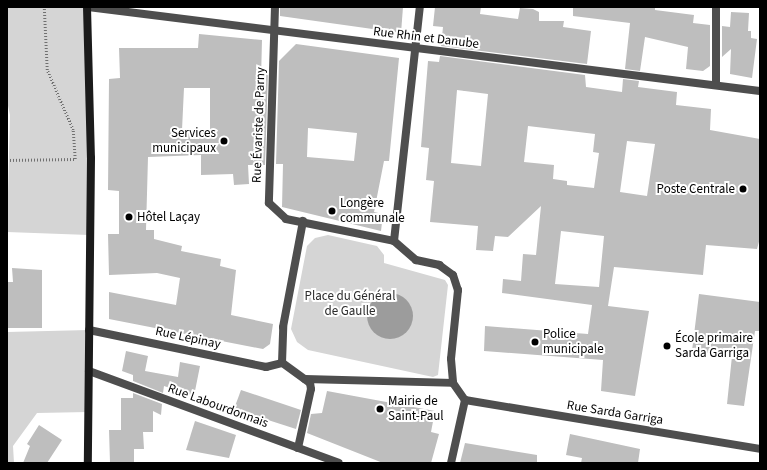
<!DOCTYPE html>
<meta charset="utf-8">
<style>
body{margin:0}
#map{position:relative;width:767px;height:470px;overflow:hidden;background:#fff;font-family:"Source Sans 3",sans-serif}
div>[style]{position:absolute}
.green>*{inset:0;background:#d5d5d5}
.water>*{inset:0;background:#9c9c9c}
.round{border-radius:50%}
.building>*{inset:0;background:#bebebe}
.path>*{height:2.5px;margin-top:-1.25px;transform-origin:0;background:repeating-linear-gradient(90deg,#707070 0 1px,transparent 0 3px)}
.pedestrian>*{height:8px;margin:-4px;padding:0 4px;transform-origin:4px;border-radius:4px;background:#4e4e4e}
.minor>*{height:8px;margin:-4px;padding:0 4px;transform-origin:4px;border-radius:4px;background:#4e4e4e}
.tertiary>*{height:8px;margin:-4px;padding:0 4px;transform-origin:4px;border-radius:4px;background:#4e4e4e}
.secondary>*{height:8px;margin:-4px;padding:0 4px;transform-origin:4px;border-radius:4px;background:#1b1b1b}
.dots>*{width:11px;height:11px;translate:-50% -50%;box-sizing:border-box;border:2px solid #fff;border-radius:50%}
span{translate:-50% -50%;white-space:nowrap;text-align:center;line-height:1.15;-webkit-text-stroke:4px #fff;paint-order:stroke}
.street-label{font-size:13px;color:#000}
.poi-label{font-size:13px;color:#000}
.right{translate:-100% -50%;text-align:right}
.left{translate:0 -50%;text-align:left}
.park-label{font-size:13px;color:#2c2c2c}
.frame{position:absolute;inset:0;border:8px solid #000;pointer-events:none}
</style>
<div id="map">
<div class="green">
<i style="clip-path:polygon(7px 7px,87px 7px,89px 235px,7px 232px,10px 115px,7px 101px)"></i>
<i style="clip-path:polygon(328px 235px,377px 246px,384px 255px,384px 263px,445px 280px,448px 285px,438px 375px,433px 377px,308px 350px,297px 342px,291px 329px,307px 246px,315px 238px)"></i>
<i style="clip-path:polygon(89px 330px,88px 412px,37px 413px,13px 446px,14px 463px,7px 463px,7px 332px)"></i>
</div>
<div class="water">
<i class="round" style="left:367px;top:293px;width:46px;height:46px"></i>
</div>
<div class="building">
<i style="clip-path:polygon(280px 7px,403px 7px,401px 33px,280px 16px)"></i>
<i style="clip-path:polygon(435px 7px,481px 7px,480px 14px,518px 19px,520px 8px,533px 9px,539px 12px,539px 21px,564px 21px,563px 27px,591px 31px,587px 64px,441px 46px,443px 27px,433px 26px)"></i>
<i style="clip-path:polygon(573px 7px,655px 7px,655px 10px,694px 15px,693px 23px,710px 25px,710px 66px,703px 71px,686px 69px,688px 47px,645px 37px,640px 71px,625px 69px,630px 23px,573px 16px)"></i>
<i style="clip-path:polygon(731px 12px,749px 13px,748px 31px,751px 31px,751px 38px,757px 39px,752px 78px,730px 74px,731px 49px,722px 57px,722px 26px,730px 27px)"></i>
<i style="clip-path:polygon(evenodd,199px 34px,262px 40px,261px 79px,268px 72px,265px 165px,248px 165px,249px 184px,234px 185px,233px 174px,201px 175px,201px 155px,148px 157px,146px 230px,154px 230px,154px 239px,182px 246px,181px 251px,221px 259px,220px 266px,236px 270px,231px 315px,273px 324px,270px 344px,263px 349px,109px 319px,109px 292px,176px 305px,180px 278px,157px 273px,109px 275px,108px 234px,119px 234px,119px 191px,108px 190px,109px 79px,120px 78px,119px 48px,198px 48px,199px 34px,184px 88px,210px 88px,210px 129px,182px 130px,184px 88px)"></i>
<i style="clip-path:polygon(evenodd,296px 44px,399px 58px,389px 161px,384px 161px,374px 212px,383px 214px,381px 231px,282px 207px,283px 164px,276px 164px,279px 61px,296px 44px,308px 128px,357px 133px,354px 161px,307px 157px,308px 128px)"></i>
<i style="clip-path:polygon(evenodd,440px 56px,585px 75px,586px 87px,622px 92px,623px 79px,639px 81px,638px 87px,677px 92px,676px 105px,711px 109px,710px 130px,760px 139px,760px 238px,757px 249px,706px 245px,703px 275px,614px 267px,608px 306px,649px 311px,635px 396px,601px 391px,603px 360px,484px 351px,485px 326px,588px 334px,592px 305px,502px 293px,503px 279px,521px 281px,523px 254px,536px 255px,541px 206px,508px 237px,495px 236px,493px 251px,476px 250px,478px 226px,430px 222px,434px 181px,426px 180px,429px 148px,421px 147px,428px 61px,439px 62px,440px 56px,457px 90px,488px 94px,481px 166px,451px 163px,457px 90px,440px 56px,528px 126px,595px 134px,593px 152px,599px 153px,594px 188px,567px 185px,567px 181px,553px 179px,554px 165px,524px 162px,528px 126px,440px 56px,627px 141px,655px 144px,647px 196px,620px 192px,627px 141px,440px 56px,561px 231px,604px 236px,599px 287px,555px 284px,561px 231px)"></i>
<i style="clip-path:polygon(12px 268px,42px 270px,42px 328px,7px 328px,7px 282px,13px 282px)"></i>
<i style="clip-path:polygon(699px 294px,760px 302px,760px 331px,755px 331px,744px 406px,727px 404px,732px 356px,692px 351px)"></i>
<i style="clip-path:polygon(126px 351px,148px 356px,145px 371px,178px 377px,180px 362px,200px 366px,194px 396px,164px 386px,163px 393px,133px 381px,133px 375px,122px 371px)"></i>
<i style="clip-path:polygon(241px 390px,301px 410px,296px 429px,234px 409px)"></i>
<i style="clip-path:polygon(327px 391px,435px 411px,431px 432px,439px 434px,431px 463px,383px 463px,307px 433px,311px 414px,322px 413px)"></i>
<i style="clip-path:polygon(133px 393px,162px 404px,161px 415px,153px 411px,153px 432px,143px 432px,144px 449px,134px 449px,134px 463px,110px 463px,109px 430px,121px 430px,121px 398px,133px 398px)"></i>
<i style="clip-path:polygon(195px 421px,236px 435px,229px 458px,186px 450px)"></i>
<i style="clip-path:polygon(39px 425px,62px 440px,47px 463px,23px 463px,30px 446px,27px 444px)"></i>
<i style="clip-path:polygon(570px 434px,640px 449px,638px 463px,581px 463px,582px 458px,566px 455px)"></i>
<i style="clip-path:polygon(465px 443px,537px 455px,537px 463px,460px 463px)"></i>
</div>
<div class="path">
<i style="left:7px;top:160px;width:68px;rotate:-0.8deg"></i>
<i style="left:75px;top:159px;width:29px;rotate:-94deg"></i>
<i style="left:73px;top:130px;width:65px;rotate:-113.4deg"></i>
<i style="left:47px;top:70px;width:63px;rotate:-92.7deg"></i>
</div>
<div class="pedestrian">
<i style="left:305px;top:379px;width:148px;rotate:1.5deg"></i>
</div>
<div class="minor">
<i style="left:716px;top:85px;width:78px;rotate:-90deg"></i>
<i style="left:465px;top:400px;width:299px;rotate:9.4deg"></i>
</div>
<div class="tertiary">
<i style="left:88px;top:7px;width:677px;rotate:7.13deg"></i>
<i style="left:275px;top:7px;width:196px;rotate:91.8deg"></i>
<i style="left:269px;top:203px;width:23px;rotate:43deg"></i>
<i style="left:286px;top:219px;width:110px;rotate:11.5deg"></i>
<i style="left:394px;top:241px;width:29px;rotate:41deg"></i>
<i style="left:416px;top:260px;width:24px;rotate:12deg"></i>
<i style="left:439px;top:265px;width:17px;rotate:36deg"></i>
<i style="left:453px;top:275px;width:16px;rotate:72deg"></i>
<i style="left:458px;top:290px;width:69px;rotate:95.8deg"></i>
<i style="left:451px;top:359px;width:24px;rotate:85deg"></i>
<i style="left:453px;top:383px;width:21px;rotate:55deg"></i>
<i style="left:465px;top:400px;width:65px;rotate:102.5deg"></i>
<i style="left:394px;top:241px;width:235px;rotate:-83.7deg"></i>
<i style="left:89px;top:330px;width:181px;rotate:11.8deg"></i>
<i style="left:266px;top:367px;width:16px;rotate:-14deg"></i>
<i style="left:89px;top:371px;width:266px;rotate:20.2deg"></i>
<i style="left:298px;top:448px;width:60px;rotate:-77.6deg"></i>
<i style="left:311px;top:389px;width:6px;rotate:-99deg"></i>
<i style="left:310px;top:383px;width:34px;rotate:-144deg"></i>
<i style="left:282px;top:363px;width:36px;rotate:-88deg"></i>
<i style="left:283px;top:327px;width:108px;rotate:-79.3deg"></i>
</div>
<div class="secondary">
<i style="left:87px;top:7px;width:151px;rotate:88.5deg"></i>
<i style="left:91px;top:158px;width:305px;rotate:90.6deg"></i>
</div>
<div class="dots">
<i style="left:224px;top:141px;background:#000"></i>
<i style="left:743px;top:189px;background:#000"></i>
<i style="left:332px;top:211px;background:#000"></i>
<i style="left:129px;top:217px;background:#000"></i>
<i style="left:535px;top:342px;background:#000"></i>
<i style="left:667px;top:346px;background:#000"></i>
<i style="left:380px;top:409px;background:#000"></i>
</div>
<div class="street-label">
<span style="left:426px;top:38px;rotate:7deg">Rue Rhin et Danube</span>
<span style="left:259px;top:125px;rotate:-88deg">Rue Évariste de Parny</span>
<span style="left:188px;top:338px;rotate:12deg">Rue Lépinay</span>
<span style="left:218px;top:406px;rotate:20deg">Rue Labourdonnais</span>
<span style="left:615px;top:413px;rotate:9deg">Rue Sarda Garriga</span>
</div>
<div class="poi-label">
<span class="right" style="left:216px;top:141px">Services<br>municipaux</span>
<span class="right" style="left:735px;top:189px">Poste Centrale</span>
<span class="left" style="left:340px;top:211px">Longère<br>communale</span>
<span class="left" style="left:137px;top:217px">Hôtel Laçay</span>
<span class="left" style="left:543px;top:342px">Police<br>municipale</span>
<span class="left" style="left:675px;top:346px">École primaire<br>Sarda Garriga</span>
<span class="left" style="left:388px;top:409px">Mairie de<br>Saint-Paul</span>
</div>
<div class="park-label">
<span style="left:350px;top:304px">Place du Général<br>de Gaulle</span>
</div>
<div class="frame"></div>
</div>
